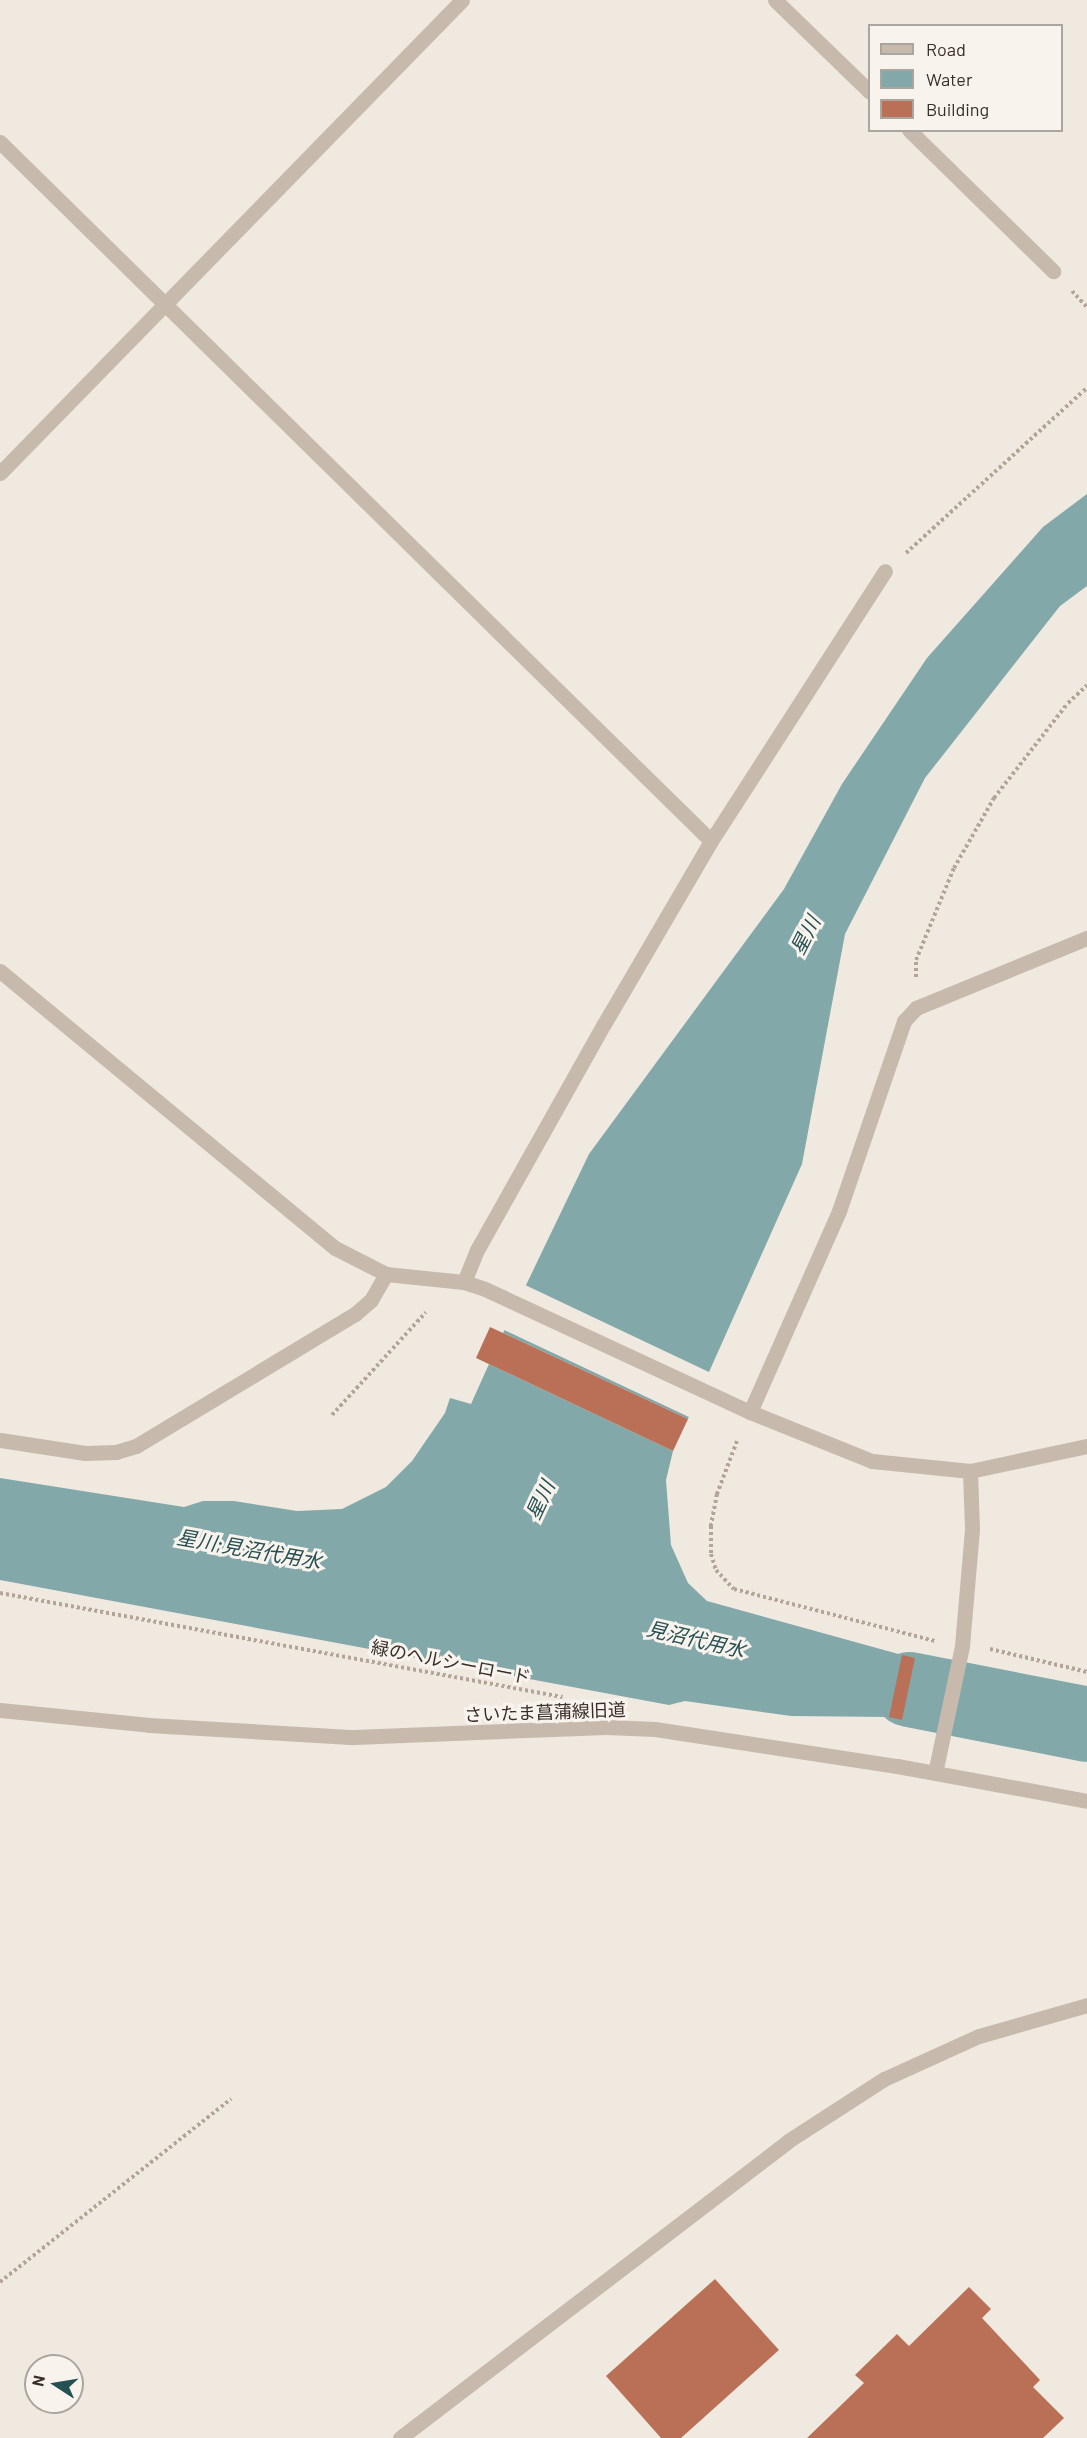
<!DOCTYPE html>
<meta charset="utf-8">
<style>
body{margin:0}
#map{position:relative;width:1087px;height:2438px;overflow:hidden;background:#f0e9e0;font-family:Barlow,"Noto Sans JP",sans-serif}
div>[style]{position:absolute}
.water>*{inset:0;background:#82a8aa}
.pier>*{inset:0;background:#f0e9e0}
.river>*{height:75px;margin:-37.5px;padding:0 37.5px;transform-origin:37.5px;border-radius:37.5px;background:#82a8aa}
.building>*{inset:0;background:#b97056}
.path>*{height:4px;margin-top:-2px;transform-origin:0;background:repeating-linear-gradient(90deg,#b3a497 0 3px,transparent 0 6px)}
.minor>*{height:15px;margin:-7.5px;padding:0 7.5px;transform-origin:7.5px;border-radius:7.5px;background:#c7baad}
.tertiary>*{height:15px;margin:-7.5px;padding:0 7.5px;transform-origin:7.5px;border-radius:7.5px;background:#c7baad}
span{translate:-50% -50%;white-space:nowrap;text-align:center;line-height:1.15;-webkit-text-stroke:6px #f8f3ec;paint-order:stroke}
.street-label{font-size:18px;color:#372f2b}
.water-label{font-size:20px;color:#255054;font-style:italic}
.legend{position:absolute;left:868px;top:24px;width:195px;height:108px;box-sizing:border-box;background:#f8f3ec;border:2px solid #aba59f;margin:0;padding:8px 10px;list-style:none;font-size:18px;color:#372f2b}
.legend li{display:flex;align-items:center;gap:12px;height:30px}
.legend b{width:30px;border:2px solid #aba59f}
.north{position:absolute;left:24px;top:2354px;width:60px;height:60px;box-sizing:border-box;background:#f8f3ec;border:2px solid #aba59f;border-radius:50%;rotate:282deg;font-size:16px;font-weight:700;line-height:24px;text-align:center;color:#372f2b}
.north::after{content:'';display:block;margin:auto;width:21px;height:27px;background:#255054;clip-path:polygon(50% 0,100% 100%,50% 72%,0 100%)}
</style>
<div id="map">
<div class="water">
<i style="clip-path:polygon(1087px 494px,1087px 586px,1060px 606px,925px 778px,845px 934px,802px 1164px,688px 1419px,503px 1333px,589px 1154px,784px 889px,842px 784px,927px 658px,1043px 527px)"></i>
<i style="clip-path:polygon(489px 1364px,673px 1451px,666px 1480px,671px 1545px,688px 1583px,707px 1601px,902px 1655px,889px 1717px,791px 1716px,685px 1701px,669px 1705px,0 1580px,0 1478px,184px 1507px,203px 1501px,234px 1501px,297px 1511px,342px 1509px,386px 1487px,412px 1461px,445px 1413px,450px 1398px,471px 1404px)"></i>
</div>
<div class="pier">
<i style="clip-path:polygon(523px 1284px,711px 1373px,691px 1418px,502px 1329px)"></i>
</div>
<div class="river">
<i style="left:909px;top:1689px;width:181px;rotate:11.1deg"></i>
</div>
<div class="building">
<i style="clip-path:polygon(490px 1327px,688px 1419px,673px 1451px,476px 1358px)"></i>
<i style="clip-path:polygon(902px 1655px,915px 1658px,902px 1720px,889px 1717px)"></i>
<i style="clip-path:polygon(715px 2279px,779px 2350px,681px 2438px,661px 2438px,606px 2376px)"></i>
<i style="clip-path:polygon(969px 2287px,991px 2309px,982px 2318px,1040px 2380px,1033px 2387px,1064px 2418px,1043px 2438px,807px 2438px,864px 2383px,855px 2375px,897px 2334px,909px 2346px)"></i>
</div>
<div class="path">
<i style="left:1072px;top:291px;width:22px;rotate:47deg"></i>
<i style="left:906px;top:553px;width:245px;rotate:-42.4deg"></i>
<i style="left:916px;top:977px;width:17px;rotate:-90deg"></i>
<i style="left:916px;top:960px;width:100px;rotate:-67.6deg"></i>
<i style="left:954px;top:868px;width:81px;rotate:-60.3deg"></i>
<i style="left:994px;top:798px;width:120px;rotate:-52.1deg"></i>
<i style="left:1068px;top:703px;width:26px;rotate:-43deg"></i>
<i style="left:332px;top:1415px;width:139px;rotate:-47.6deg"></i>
<i style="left:737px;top:1441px;width:57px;rotate:110.7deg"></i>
<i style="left:717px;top:1494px;width:33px;rotate:101deg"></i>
<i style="left:711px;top:1526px;width:28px;rotate:90deg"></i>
<i style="left:711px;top:1554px;width:17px;rotate:73deg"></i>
<i style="left:716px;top:1570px;width:26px;rotate:47deg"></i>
<i style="left:734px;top:1589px;width:208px;rotate:14.5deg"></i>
<i style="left:0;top:1593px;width:572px;rotate:10.48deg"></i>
<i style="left:990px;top:1649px;width:100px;rotate:13.3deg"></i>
<i style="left:0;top:2282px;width:295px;rotate:-38.4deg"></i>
</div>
<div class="minor">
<i style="left:775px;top:0;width:132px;rotate:44.1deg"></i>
<i style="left:909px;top:130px;width:202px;rotate:44.4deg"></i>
<i style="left:0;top:142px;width:997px;rotate:44.51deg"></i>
<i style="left:0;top:971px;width:435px;rotate:39.6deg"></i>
<i style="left:335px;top:1248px;width:57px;rotate:27deg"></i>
<i style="left:386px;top:1274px;width:78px;rotate:5.9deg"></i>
<i style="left:464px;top:1282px;width:22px;rotate:18deg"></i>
<i style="left:464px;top:1282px;width:35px;rotate:-68deg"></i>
<i style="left:477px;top:1250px;width:259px;rotate:-60.7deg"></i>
<i style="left:604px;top:1024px;width:212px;rotate:-59.7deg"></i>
<i style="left:711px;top:841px;width:321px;rotate:-57.2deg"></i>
<i style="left:750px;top:1412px;width:220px;rotate:-66.1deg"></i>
<i style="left:839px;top:1211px;width:201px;rotate:-71.1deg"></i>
<i style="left:904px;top:1021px;width:18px;rotate:-47deg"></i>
<i style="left:916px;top:1008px;width:185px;rotate:-22.3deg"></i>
<i style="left:0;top:1440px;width:86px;rotate:8.7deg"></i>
<i style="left:85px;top:1453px;width:31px;rotate:-2deg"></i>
<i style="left:116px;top:1452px;width:21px;rotate:-17deg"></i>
<i style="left:136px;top:1446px;width:256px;rotate:-31.1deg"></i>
<i style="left:355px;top:1314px;width:21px;rotate:-41deg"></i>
<i style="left:371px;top:1300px;width:30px;rotate:-60deg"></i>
<i style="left:0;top:1710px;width:150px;rotate:5.7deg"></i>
<i style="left:149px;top:1725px;width:205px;rotate:3.4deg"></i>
<i style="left:354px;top:1737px;width:252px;rotate:-2.3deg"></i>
<i style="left:606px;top:1727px;width:49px;rotate:2.3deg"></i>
<i style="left:655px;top:1729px;width:245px;rotate:8.7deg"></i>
<i style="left:897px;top:1766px;width:193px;rotate:10.4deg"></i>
</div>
<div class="tertiary">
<i style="left:0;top:473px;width:661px;rotate:-45.67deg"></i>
<i style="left:485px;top:1289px;width:292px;rotate:24.9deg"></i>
<i style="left:750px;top:1412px;width:131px;rotate:21.9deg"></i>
<i style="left:872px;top:1461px;width:99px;rotate:5.8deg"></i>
<i style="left:970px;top:1471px;width:120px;rotate:-12.1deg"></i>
<i style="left:935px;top:1773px;width:130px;rotate:-78deg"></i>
<i style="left:962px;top:1646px;width:117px;rotate:-85.1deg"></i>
<i style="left:972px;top:1529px;width:58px;rotate:-92deg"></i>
<i style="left:400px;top:2438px;width:489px;rotate:-37.4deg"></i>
<i style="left:788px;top:2141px;width:114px;rotate:-32.9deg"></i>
<i style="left:884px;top:2079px;width:104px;rotate:-24.4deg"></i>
<i style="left:979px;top:2036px;width:112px;rotate:-16deg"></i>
</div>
<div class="street-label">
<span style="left:451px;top:1662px;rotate:11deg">緑のヘルシーロード</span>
<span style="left:545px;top:1712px;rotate:-2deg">さいたま菖蒲線旧道</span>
</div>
<div class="water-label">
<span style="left:805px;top:935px;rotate:-63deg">星川</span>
<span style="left:540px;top:1500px;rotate:-65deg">星川</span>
<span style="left:249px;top:1549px;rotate:10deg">星川;見沼代用水</span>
<span style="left:696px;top:1639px;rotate:13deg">見沼代用水</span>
</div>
<ul class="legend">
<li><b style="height:8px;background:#c7baad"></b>Road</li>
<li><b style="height:16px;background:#82a8aa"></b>Water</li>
<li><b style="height:16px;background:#b97056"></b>Building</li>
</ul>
<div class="north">N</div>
</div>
